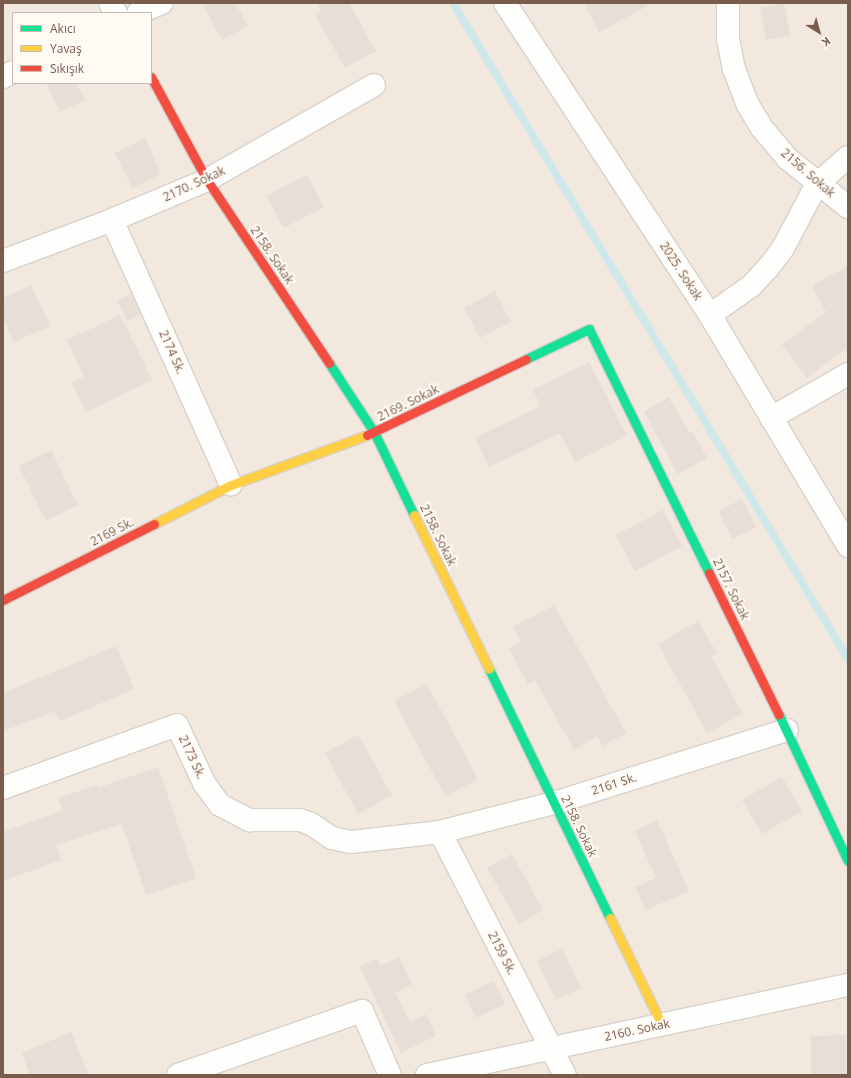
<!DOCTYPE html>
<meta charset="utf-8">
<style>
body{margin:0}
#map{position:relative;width:851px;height:1078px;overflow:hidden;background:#f9f5f0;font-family:"Open Sans",sans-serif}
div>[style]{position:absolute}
.residential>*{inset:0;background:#f2e8de}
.stream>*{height:8px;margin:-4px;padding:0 4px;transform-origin:4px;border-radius:4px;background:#d0e8ea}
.building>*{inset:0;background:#e6ded7}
.roads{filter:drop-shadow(1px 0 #d7d1cb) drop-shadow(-1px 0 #d7d1cb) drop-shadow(0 1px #d7d1cb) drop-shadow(0 -1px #d7d1cb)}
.street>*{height:22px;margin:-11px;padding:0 11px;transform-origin:11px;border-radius:11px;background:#fefefd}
.fast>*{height:9px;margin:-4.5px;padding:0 4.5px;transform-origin:4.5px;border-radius:4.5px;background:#16e098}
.slow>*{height:9px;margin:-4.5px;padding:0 4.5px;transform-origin:4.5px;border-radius:4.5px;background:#ffcf43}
.jam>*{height:9px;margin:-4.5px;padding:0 4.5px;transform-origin:4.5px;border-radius:4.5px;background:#f24e42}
span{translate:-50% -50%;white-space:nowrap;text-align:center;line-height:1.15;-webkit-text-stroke:4px #fffaf3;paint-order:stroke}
.street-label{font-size:12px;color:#7a5c4d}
.frame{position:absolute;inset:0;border:4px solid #7a5c4d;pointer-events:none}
.legend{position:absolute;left:12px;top:12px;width:140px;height:72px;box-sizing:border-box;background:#fffaf3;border:1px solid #cabbb1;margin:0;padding:5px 7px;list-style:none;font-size:12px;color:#7a5c4d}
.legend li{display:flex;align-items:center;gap:8px;height:20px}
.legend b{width:20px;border:1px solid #cabbb1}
.north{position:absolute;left:799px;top:12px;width:40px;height:40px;-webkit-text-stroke:3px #fffaf3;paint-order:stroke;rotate:143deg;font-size:11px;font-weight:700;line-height:16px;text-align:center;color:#7a5c4d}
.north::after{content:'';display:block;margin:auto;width:14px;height:18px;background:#7a5c4d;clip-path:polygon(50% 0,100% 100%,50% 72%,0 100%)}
</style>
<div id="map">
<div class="residential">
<i style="clip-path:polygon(evenodd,3px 3px,848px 3px,848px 1075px,3px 1075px,3px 3px,13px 13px,151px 13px,151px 83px,13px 83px,13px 13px)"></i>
</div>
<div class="stream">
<i style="left:453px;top:3px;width:766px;rotate:58.95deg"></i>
</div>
<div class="building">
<i style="clip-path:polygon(202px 3px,235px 3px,248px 26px,222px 40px)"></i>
<i style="clip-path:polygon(317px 3px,349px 3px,376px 51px,345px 68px,315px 14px,321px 11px)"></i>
<i style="clip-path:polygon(584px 3px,653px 3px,599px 32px)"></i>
<i style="clip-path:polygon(784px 3px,790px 36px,766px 40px,760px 8px)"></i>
<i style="clip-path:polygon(46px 83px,76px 83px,85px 100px,60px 112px)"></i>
<i style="clip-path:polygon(145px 138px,161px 174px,132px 188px,115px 153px)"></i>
<i style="clip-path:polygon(307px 175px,324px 207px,284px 228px,266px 196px)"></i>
<i style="clip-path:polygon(848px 266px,848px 355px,845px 349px,807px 378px,782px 345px,826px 312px,812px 285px)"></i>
<i style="clip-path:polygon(31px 285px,50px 326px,14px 342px,3px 318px,3px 298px)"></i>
<i style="clip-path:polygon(495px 291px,511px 322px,480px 338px,464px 308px)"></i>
<i style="clip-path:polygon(131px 294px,141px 314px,127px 321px,117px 300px)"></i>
<i style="clip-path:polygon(120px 315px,152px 380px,86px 412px,72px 383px,84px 377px,67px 340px)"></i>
<i style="clip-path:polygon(589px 362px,627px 436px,575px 462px,560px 433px,489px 467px,475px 438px,541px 406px,533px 390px)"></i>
<i style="clip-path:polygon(668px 397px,690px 433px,693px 431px,707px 458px,678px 474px,644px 412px)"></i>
<i style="clip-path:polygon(51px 450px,78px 505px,46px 521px,19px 466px)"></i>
<i style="clip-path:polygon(742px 499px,756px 527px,732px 539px,718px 511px)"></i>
<i style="clip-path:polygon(663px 510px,682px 546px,635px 571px,616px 535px)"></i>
<i style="clip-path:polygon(554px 605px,626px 733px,603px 746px,597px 736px,574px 750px,535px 680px,528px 684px,509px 649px,521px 642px,513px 627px)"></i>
<i style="clip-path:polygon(698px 621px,717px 653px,711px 656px,743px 714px,707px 733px,658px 644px)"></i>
<i style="clip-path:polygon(116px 646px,134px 689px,60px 721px,55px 711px,3px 731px,3px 693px)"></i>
<i style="clip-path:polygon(427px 684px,478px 779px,445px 796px,394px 701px)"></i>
<i style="clip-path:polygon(358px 735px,392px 795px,358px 814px,325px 753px)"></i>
<i style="clip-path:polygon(158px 767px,196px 878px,146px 895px,122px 824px,56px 845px,61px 860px,3px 881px,3px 832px,62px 811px,58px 798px,97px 785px,98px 788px)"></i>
<i style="clip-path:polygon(782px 777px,802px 811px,762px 834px,742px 800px)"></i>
<i style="clip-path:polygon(657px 820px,689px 891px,646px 910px,635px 887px,656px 878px,635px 831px)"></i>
<i style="clip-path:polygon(512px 854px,543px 910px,519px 924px,487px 868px)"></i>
<i style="clip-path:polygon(562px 949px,581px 988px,556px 1000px,537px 961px)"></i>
<i style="clip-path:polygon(399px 957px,412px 984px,395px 993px,410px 1022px,426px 1014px,436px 1036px,401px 1053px,360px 967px,377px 958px,381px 966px)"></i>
<i style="clip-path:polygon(494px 981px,505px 1004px,476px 1018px,465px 995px)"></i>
<i style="clip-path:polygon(71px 1032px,89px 1075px,30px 1075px,22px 1053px)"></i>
<i style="clip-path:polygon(846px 1035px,846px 1075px,811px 1075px,811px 1036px)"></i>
</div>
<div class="roads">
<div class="street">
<i style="left:110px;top:3px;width:12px;rotate:59deg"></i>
<i style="left:505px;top:3px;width:373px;rotate:56.7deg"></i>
<i style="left:710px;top:315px;width:269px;rotate:59.1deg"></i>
<i style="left:728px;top:3px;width:36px;rotate:90deg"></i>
<i style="left:728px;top:39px;width:31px;rotate:79deg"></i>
<i style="left:734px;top:69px;width:39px;rotate:69deg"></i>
<i style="left:748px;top:105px;width:26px;rotate:59deg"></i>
<i style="left:761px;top:127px;width:42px;rotate:49.8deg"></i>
<i style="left:788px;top:159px;width:77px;rotate:38.7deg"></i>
<i style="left:138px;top:13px;width:26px;rotate:-23deg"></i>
<i style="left:3px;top:77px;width:11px;rotate:-27deg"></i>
<i style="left:112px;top:220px;width:290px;rotate:65.8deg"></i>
<i style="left:3px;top:261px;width:116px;rotate:-20.6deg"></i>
<i style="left:112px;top:220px;width:103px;rotate:-22.8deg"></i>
<i style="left:207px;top:180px;width:192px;rotate:-29.6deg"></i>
<i style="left:710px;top:315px;width:50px;rotate:-35.3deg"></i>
<i style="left:751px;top:286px;width:25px;rotate:-47deg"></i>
<i style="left:768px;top:268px;width:25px;rotate:-53deg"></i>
<i style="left:783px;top:248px;width:72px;rotate:-62deg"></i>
<i style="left:817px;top:184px;width:41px;rotate:-41.1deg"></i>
<i style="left:771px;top:418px;width:89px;rotate:-29.7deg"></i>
<i style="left:3px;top:788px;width:185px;rotate:-19.9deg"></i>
<i style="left:177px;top:725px;width:64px;rotate:65deg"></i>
<i style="left:204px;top:783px;width:27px;rotate:54deg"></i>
<i style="left:220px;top:805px;width:34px;rotate:27deg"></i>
<i style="left:250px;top:820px;width:50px"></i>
<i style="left:300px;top:820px;width:12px;rotate:20deg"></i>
<i style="left:311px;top:824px;width:25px;rotate:34deg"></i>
<i style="left:332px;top:838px;width:19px;rotate:12deg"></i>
<i style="left:351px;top:842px;width:90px;rotate:-6.4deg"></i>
<i style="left:440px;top:832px;width:118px;rotate:-14.3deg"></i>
<i style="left:554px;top:803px;width:244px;rotate:-17.4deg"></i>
<i style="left:440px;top:832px;width:273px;rotate:62.8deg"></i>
<i style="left:178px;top:1075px;width:195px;rotate:-19.2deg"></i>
<i style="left:362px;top:1011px;width:70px;rotate:66.4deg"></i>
<i style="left:427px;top:1075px;width:431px;rotate:-12.1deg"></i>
</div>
<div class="fast">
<i style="left:526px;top:359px;width:70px;rotate:-25.5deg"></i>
<i style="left:589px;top:329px;width:272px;rotate:63.8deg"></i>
<i style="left:329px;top:363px;width:82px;rotate:56.9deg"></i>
<i style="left:374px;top:432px;width:92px;rotate:64.3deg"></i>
<i style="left:489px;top:669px;width:277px;rotate:64.1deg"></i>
<i style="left:779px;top:715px;width:161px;rotate:64.7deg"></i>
</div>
<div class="slow">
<i style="left:414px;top:515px;width:171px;rotate:64deg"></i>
<i style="left:154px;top:524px;width:86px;rotate:-26.9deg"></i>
<i style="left:231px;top:485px;width:145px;rotate:-20.2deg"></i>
<i style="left:610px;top:918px;width:119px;rotate:64.1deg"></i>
</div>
<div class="jam">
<i style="left:151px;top:77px;width:117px;rotate:61.5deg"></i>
<i style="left:207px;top:180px;width:220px;rotate:56.3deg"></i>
<i style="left:367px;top:435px;width:176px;rotate:-25.5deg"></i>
<i style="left:709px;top:573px;width:158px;rotate:63.8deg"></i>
<i style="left:3px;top:600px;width:169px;rotate:-26.7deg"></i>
</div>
</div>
<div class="street-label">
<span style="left:808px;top:173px;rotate:41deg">2156. Sokak</span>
<span style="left:194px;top:184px;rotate:-25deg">2170. Sokak</span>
<span style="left:272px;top:255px;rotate:56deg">2158. Sokak</span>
<span style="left:681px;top:271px;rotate:57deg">2025. Sokak</span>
<span style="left:172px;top:352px;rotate:66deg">2174 Sk.</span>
<span style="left:408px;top:403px;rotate:-26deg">2169. Sokak</span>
<span style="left:112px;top:532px;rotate:-27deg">2169 Sk.</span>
<span style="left:438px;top:535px;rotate:64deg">2158. Sokak</span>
<span style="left:731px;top:589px;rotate:64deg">2157. Sokak</span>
<span style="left:192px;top:757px;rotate:65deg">2173 Sk.</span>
<span style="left:614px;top:784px;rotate:-18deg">2161 Sk.</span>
<span style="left:579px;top:826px;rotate:64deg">2158. Sokak</span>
<span style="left:502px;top:953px;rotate:63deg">2159 Sk.</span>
<span style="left:637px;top:1030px;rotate:-12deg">2160. Sokak</span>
</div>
<div class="frame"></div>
<ul class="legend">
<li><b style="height:5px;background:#16e098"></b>Akıcı</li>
<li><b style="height:5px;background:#ffcf43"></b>Yavaş</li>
<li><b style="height:5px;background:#f24e42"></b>Sıkışık</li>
</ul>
<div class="north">K</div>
</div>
